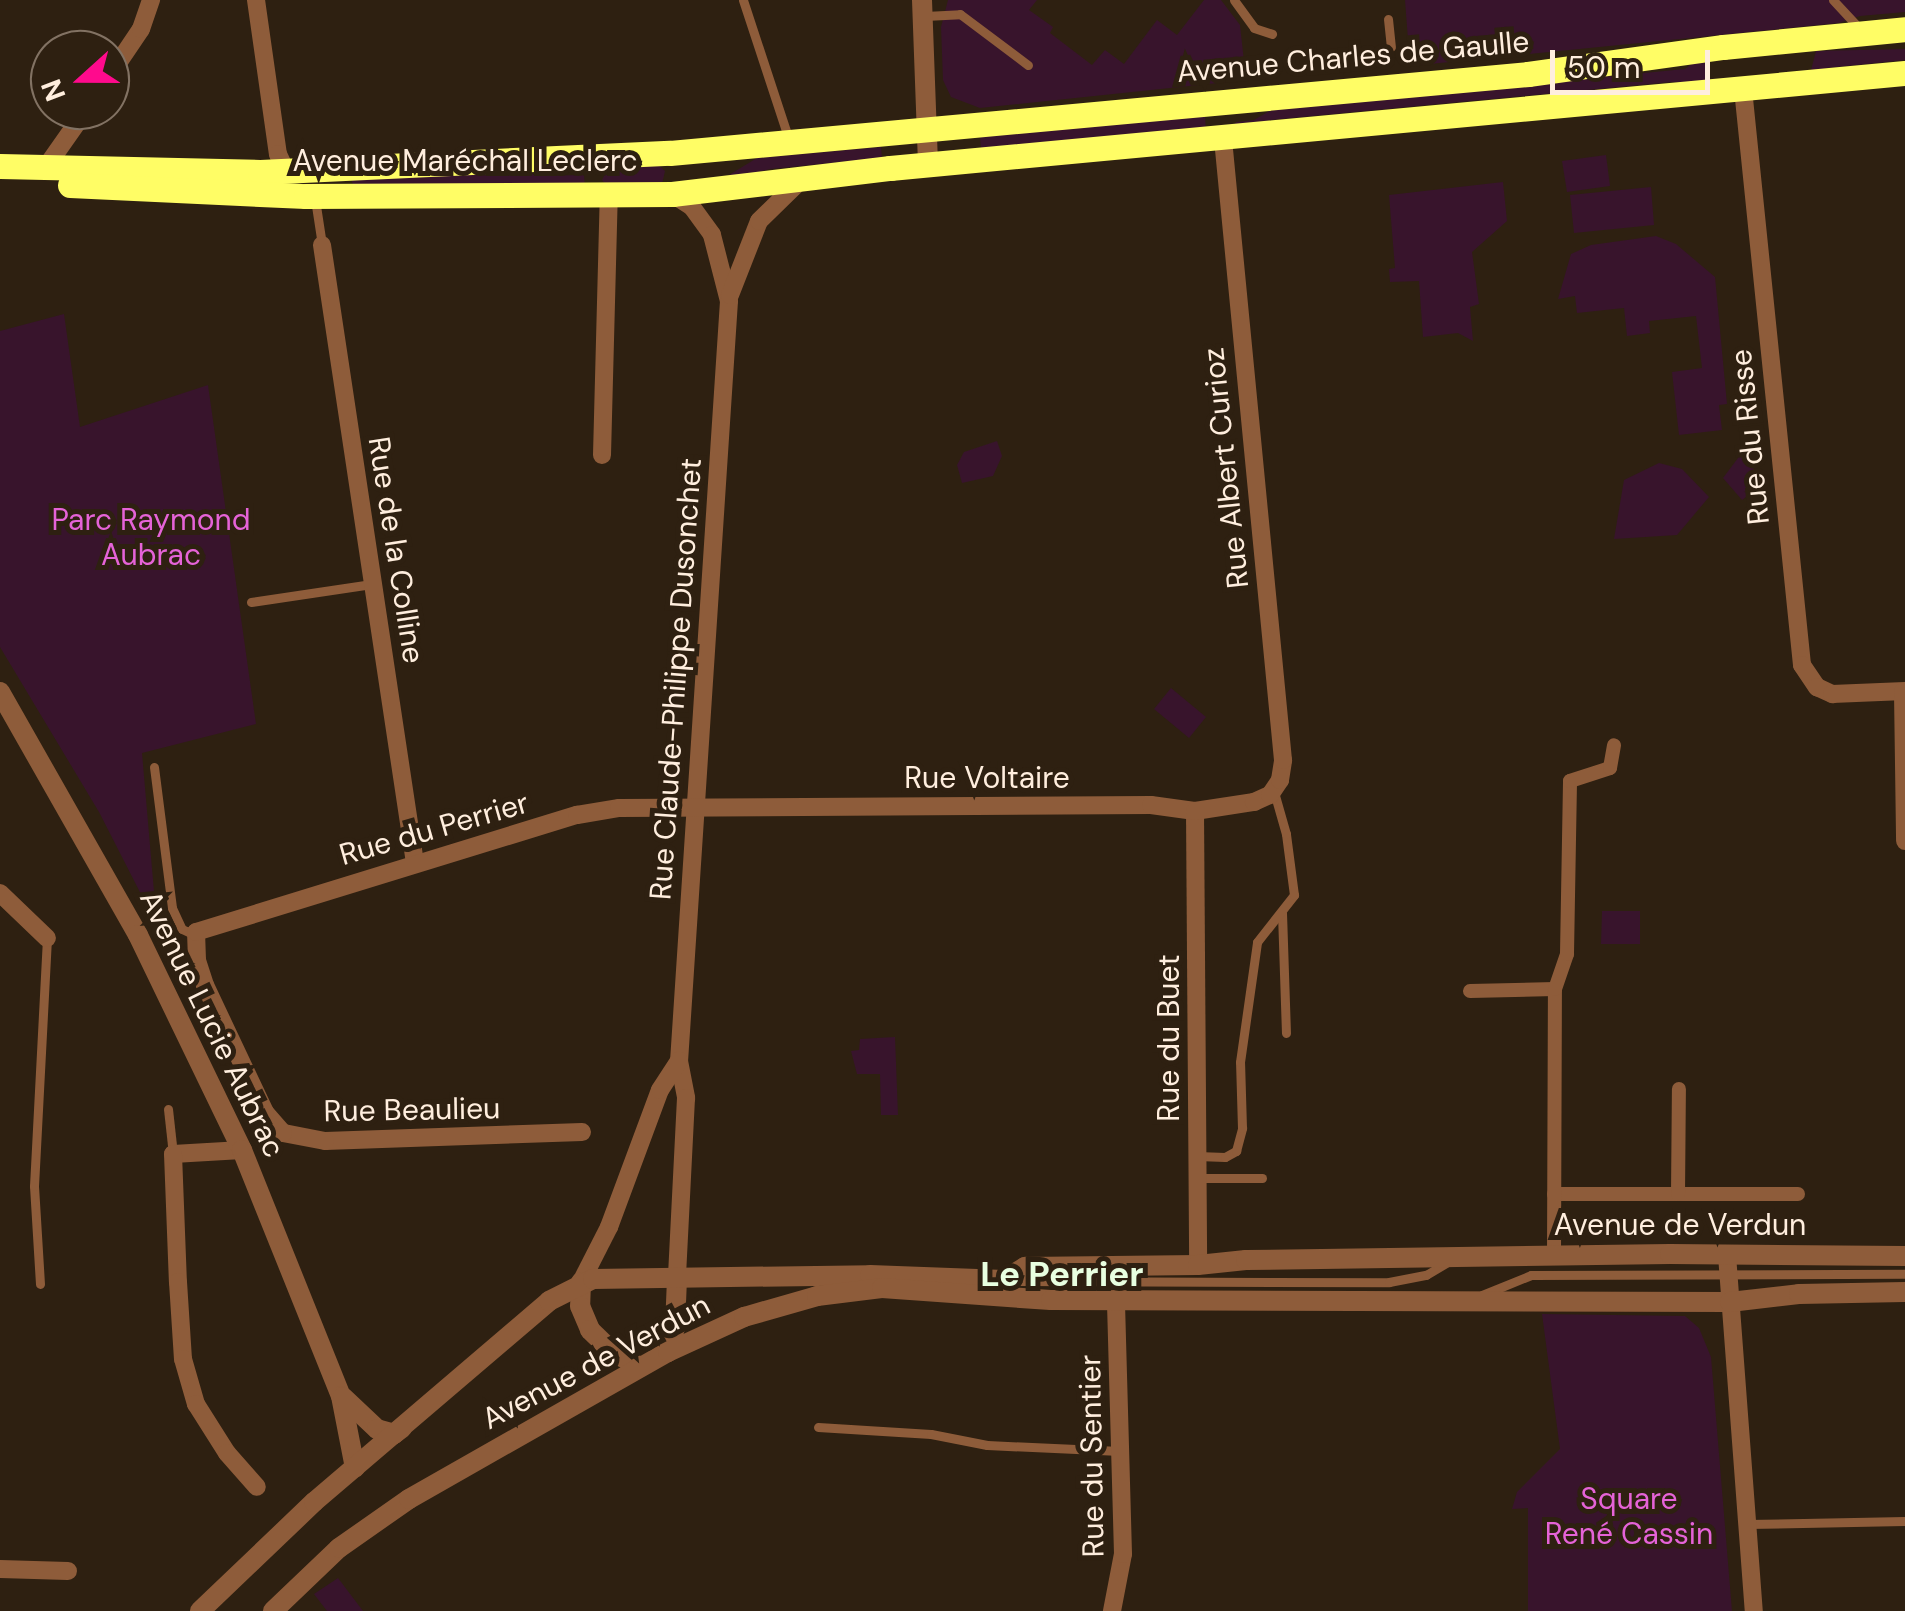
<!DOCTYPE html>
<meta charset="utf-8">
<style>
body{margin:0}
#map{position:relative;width:1905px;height:1611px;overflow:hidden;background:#2e2011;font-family:"DM Sans",sans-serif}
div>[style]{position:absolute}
.green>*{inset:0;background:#38142c}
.service>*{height:9px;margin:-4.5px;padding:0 4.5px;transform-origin:4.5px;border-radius:4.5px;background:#8e5c3a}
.pedestrian>*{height:14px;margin:-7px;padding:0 7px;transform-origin:7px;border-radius:7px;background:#8e5c3a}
.minor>*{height:18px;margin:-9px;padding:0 9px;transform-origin:9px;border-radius:9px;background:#8e5c3a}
.tertiary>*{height:20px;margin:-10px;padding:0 10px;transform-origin:10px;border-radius:10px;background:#8e5c3a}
.primary>*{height:25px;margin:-12.5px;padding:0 12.5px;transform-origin:12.5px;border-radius:12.5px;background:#fffd65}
span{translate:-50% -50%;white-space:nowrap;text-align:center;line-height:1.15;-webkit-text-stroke:10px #2e2011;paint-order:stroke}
.street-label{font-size:30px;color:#ffeede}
.park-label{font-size:30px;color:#e563d7}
.quarter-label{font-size:35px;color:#e8ffe0;font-weight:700}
.north{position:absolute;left:30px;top:30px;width:100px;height:100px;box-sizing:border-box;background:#2e2011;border:2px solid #827263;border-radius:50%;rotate:249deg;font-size:28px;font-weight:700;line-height:40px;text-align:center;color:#ffeede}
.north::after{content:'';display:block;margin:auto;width:35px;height:45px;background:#ff0a8d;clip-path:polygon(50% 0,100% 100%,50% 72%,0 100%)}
.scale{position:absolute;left:1550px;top:50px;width:160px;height:45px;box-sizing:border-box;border:5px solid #ffeede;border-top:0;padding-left:12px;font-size:30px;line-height:35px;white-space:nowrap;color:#ffeede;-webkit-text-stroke:8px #2e2011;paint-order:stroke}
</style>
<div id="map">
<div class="green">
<i style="clip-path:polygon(948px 0,1037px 0,1029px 10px,1053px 27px,1050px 33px,1092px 65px,1105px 50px,1124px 64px,1157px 20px,1177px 35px,1204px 0,1221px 0,1240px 25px,1246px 80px,980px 108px,951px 97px,943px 80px,941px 27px)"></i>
<i style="clip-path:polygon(1405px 0,1905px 0,1905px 12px,1860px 16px,1839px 23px,1410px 66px)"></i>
<i style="clip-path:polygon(1905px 49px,1905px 60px,1827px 68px,1810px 74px,1816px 51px)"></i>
<i style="clip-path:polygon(1708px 61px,1710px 85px,1671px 82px,1270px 120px,1228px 131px,1236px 122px,1254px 120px,1273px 109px,1685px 69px,1694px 62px)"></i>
<i style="clip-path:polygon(1205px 115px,1206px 133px,981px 149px,980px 137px)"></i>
<i style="clip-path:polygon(881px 147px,882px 158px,770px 169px,732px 179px,729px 175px,757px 158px)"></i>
<i style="clip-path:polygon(1606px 155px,1610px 186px,1567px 192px,1562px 161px)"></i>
<i style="clip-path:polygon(656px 163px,665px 171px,662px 184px,606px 185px,602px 180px,609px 166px)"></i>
<i style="clip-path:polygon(527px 170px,535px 176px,584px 175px,585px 187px,353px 185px,351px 178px)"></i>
<i style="clip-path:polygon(1503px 182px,1507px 221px,1472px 252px,1479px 304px,1470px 307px,1473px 341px,1458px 333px,1423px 337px,1419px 281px,1390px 282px,1389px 269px,1395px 268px,1389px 195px)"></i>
<i style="clip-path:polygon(1651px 187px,1654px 225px,1574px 233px,1570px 195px)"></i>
<i style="clip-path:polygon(1656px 236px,1676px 244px,1715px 277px,1727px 404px,1719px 405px,1722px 430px,1679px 435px,1672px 372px,1702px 368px,1696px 316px,1649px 321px,1650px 333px,1627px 336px,1624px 308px,1577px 313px,1575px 296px,1558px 299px,1571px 254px,1591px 245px)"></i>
<i style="clip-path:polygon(64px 314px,80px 427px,208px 385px,256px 724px,142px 753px,155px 903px,147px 906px,99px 812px,0 647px,0 331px)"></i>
<i style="clip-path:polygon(997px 441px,1002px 456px,993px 476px,962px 483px,957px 465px,964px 452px)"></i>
<i style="clip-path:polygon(1755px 453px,1759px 487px,1742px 500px,1723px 478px,1741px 454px)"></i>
<i style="clip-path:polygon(1659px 463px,1682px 469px,1709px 497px,1677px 535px,1614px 539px,1624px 480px)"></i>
<i style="clip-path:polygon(1171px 688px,1206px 717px,1189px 738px,1154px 709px)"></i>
<i style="clip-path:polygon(1602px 911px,1640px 911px,1640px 944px,1601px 944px)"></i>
<i style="clip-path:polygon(895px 1037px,898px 1115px,881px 1115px,880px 1074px,857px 1074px,851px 1051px,859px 1050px,860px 1039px)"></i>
<i style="clip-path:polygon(1542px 1314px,1685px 1316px,1699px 1328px,1711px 1357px,1732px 1611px,1528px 1611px,1528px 1508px,1512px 1509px,1517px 1492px,1560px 1449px)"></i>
<i style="clip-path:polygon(338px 1578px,363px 1611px,327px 1611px,314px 1594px)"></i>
</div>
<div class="service">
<i style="left:743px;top:0;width:147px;rotate:71.8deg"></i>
<i style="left:1234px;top:0;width:34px;rotate:54deg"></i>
<i style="left:1254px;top:28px;width:19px;rotate:18deg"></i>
<i style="left:1833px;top:0;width:37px;rotate:47deg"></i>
<i style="left:925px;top:16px;width:35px;rotate:-3deg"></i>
<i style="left:960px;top:14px;width:85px;rotate:36.9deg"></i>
<i style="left:1388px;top:19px;width:28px;rotate:84deg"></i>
<i style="left:315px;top:199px;width:47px;rotate:81.3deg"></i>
<i style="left:251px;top:602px;width:122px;rotate:-8.5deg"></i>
<i style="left:154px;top:767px;width:142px;rotate:82.7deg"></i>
<i style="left:172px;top:908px;width:23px;rotate:65deg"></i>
<i style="left:182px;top:929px;width:14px;rotate:25deg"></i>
<i style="left:1282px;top:913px;width:120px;rotate:88.1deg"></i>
<i style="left:168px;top:1109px;width:45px;rotate:83.7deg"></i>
<i style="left:1197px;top:1156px;width:28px;rotate:2deg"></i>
<i style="left:1225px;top:1157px;width:13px;rotate:-29deg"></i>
<i style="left:1236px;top:1151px;width:24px;rotate:-75deg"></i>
<i style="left:1242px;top:1128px;width:66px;rotate:-91.7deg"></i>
<i style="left:1240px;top:1062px;width:121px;rotate:-81.9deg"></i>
<i style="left:1257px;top:942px;width:60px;rotate:-51.8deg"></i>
<i style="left:1294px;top:895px;width:62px;rotate:-97.5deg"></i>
<i style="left:1286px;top:834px;width:44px;rotate:-105.9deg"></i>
<i style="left:1197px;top:1178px;width:65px"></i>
<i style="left:1009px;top:1281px;width:380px;rotate:0.2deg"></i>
<i style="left:1389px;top:1282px;width:38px;rotate:-11deg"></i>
<i style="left:1426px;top:1275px;width:27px;rotate:-31deg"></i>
<i style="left:40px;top:1284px;width:98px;rotate:-93.5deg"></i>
<i style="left:34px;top:1186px;width:248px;rotate:-87deg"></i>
<i style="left:1482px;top:1295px;width:53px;rotate:-22.2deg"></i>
<i style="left:1531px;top:1275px;width:374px;rotate:-0.2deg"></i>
<i style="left:818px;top:1427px;width:113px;rotate:3.5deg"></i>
<i style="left:931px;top:1434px;width:57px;rotate:11.1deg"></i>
<i style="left:987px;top:1445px;width:133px;rotate:2.6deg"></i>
<i style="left:1747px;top:1524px;width:158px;rotate:-1.1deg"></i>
</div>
<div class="pedestrian">
<i style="left:1470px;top:991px;width:85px;rotate:-1.3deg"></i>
<i style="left:1554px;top:1194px;width:244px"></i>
<i style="left:1678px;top:1194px;width:105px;rotate:-89.5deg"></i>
<i style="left:1554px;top:1256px;width:267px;rotate:-89.8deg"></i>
<i style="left:1555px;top:989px;width:37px;rotate:-71deg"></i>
<i style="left:1567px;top:954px;width:173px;rotate:-89deg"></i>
<i style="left:1570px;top:781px;width:42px;rotate:-18deg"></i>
<i style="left:1610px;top:768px;width:23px;rotate:-80deg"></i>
</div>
<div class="minor">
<i style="left:256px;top:0;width:156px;rotate:81.9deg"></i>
<i style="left:278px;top:154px;width:19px;rotate:65deg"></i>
<i style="left:110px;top:75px;width:55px;rotate:-56deg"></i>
<i style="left:141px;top:29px;width:31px;rotate:-71deg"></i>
<i style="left:1743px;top:89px;width:579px;rotate:84.15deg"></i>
<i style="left:1802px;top:665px;width:27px;rotate:56deg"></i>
<i style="left:1817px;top:687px;width:17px;rotate:25deg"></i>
<i style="left:1832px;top:694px;width:73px;rotate:-2.4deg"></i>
<i style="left:46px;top:167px;width:70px;rotate:-54.9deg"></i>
<i style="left:672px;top:194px;width:24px;rotate:33deg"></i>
<i style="left:692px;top:207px;width:34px;rotate:54deg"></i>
<i style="left:712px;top:235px;width:68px;rotate:75.6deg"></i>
<i style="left:729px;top:301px;width:762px;rotate:93.76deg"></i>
<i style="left:679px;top:1061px;width:38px;rotate:79deg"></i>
<i style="left:686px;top:1098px;width:180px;rotate:92.9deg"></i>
<i style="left:322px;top:245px;width:625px;rotate:81.44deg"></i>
<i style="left:730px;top:295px;width:79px;rotate:-68.6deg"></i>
<i style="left:759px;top:221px;width:59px;rotate:-44.3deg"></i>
<i style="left:602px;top:455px;width:260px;rotate:-88.5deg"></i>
<i style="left:1903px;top:692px;width:149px;rotate:89.2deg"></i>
<i style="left:1195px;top:811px;width:454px;rotate:89.6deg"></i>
<i style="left:0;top:893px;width:65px;rotate:43.8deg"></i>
<i style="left:582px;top:1132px;width:257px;rotate:178deg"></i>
<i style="left:325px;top:1141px;width:43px;rotate:-169.2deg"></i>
<i style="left:283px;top:1133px;width:28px;rotate:-131deg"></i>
<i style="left:265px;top:1112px;width:140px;rotate:-115.3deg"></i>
<i style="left:205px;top:985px;width:26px;rotate:-108deg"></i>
<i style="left:197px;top:960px;width:28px;rotate:-92deg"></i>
<i style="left:196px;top:932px;width:399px;rotate:-17.1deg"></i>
<i style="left:577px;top:815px;width:43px;rotate:-9.5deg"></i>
<i style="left:619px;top:808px;width:532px;rotate:-0.32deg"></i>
<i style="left:1151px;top:805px;width:44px;rotate:7.8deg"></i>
<i style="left:1195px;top:811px;width:60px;rotate:-8.7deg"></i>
<i style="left:1254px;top:802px;width:17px;rotate:-24deg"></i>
<i style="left:1270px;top:795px;width:18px;rotate:-56deg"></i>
<i style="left:1280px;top:780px;width:20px;rotate:-81deg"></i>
<i style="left:1283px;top:760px;width:624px;rotate:-95.52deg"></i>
<i style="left:242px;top:1150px;width:69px;rotate:176.7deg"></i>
<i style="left:173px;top:1154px;width:128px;rotate:87.8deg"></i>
<i style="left:178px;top:1282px;width:77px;rotate:86.3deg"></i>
<i style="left:183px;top:1359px;width:47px;rotate:73.9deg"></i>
<i style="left:196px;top:1404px;width:58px;rotate:57.7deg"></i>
<i style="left:227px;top:1453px;width:45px;rotate:48.6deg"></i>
<i style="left:1727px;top:1255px;width:357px;rotate:85.7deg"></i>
<i style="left:581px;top:1282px;width:62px;rotate:-63deg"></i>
<i style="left:609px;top:1227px;width:146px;rotate:-69.6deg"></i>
<i style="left:660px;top:1090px;width:35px;rotate:-57deg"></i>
<i style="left:0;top:1569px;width:68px;rotate:1.7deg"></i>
<i style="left:1112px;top:1611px;width:58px;rotate:-79.1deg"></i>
<i style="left:1123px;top:1554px;width:255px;rotate:-91.6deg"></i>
</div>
<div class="tertiary">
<i style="left:922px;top:0;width:165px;rotate:87.9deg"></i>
<i style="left:0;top:692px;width:279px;rotate:60.4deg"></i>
<i style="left:138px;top:935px;width:239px;rotate:64.2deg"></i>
<i style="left:242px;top:1150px;width:265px;rotate:68.1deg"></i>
<i style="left:341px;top:1396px;width:73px;rotate:79deg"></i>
<i style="left:581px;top:1282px;width:24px;rotate:92deg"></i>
<i style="left:580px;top:1306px;width:26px;rotate:67deg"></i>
<i style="left:590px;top:1330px;width:32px;rotate:44deg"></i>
<i style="left:613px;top:1352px;width:31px;rotate:29deg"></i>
<i style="left:668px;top:1352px;width:25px;rotate:-74deg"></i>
<i style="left:675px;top:1328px;width:50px;rotate:-87.7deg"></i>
<i style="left:343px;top:1397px;width:47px;rotate:43.3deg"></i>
<i style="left:377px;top:1429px;width:18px;rotate:16deg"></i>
<i style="left:394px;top:1434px;width:10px;rotate:-37deg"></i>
<i style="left:200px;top:1611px;width:158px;rotate:-43.7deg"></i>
<i style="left:314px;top:1502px;width:309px;rotate:-40.5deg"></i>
<i style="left:549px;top:1301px;width:49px;rotate:-26.6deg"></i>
<i style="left:593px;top:1279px;width:277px;rotate:-0.8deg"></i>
<i style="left:870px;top:1275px;width:134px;rotate:2.1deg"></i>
<i style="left:1004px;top:1280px;width:25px;rotate:-32deg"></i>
<i style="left:1025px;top:1267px;width:173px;rotate:-0.7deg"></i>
<i style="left:1198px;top:1265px;width:48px;rotate:-5.9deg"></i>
<i style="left:1246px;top:1260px;width:424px;rotate:-0.8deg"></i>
<i style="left:1670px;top:1254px;width:235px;rotate:0.5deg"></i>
<i style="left:273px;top:1611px;width:91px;rotate:-43.7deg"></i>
<i style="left:339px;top:1548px;width:85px;rotate:-35deg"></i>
<i style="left:409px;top:1499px;width:298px;rotate:-29.6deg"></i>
<i style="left:668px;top:1352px;width:84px;rotate:-24.7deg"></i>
<i style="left:744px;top:1317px;width:76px;rotate:-16deg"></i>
<i style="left:817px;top:1296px;width:65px;rotate:-7deg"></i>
<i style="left:882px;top:1288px;width:169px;rotate:4.1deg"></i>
<i style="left:1051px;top:1300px;width:679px;rotate:0.17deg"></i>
<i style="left:1730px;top:1302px;width:69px;rotate:-6.6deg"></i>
<i style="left:1799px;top:1294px;width:106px;rotate:-1.1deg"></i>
</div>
<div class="primary">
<i style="left:0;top:166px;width:260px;rotate:1.3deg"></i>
<i style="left:260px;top:172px;width:410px;rotate:-2.7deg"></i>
<i style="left:670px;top:153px;width:862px;rotate:-5.26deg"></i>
<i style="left:1528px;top:74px;width:197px;rotate:-7.9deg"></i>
<i style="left:1723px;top:47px;width:183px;rotate:-5.6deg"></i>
<i style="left:70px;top:185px;width:236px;rotate:2.7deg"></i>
<i style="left:306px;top:196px;width:366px;rotate:-0.3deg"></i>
<i style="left:672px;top:194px;width:220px;rotate:-6.8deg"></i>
<i style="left:890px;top:168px;width:1019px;rotate:-5.35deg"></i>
</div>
<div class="street-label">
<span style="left:1353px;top:57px;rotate:-5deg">Avenue Charles de Gaulle</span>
<span style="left:465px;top:161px">Avenue Maréchal Leclerc</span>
<span style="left:1750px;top:437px;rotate:-96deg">Rue du Risse</span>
<span style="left:1226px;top:468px;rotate:-96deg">Rue Albert Curioz</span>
<span style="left:396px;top:550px;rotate:81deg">Rue de la Colline</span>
<span style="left:676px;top:679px;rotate:-86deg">Rue Claude-Philippe Dusonchet</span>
<span style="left:987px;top:778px">Rue Voltaire</span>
<span style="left:434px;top:829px;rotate:-16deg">Rue du Perrier</span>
<span style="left:212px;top:1024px;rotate:64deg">Avenue Lucie Aubrac</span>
<span style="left:1169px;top:1038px;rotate:-90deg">Rue du Buet</span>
<span style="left:412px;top:1110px;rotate:-1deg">Rue Beaulieu</span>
<span style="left:1680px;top:1225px">Avenue de Verdun</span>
<span style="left:596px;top:1362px;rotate:-28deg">Avenue de Verdun</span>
<span style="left:1092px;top:1456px;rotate:-91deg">Rue du Sentier</span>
</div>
<div class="park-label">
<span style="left:151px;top:537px">Parc Raymond<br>Aubrac</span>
<span style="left:1629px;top:1516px">Square<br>René Cassin</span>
</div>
<div class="quarter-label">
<span style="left:1062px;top:1274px">Le Perrier</span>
</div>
<div class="north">N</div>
<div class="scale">50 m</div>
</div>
